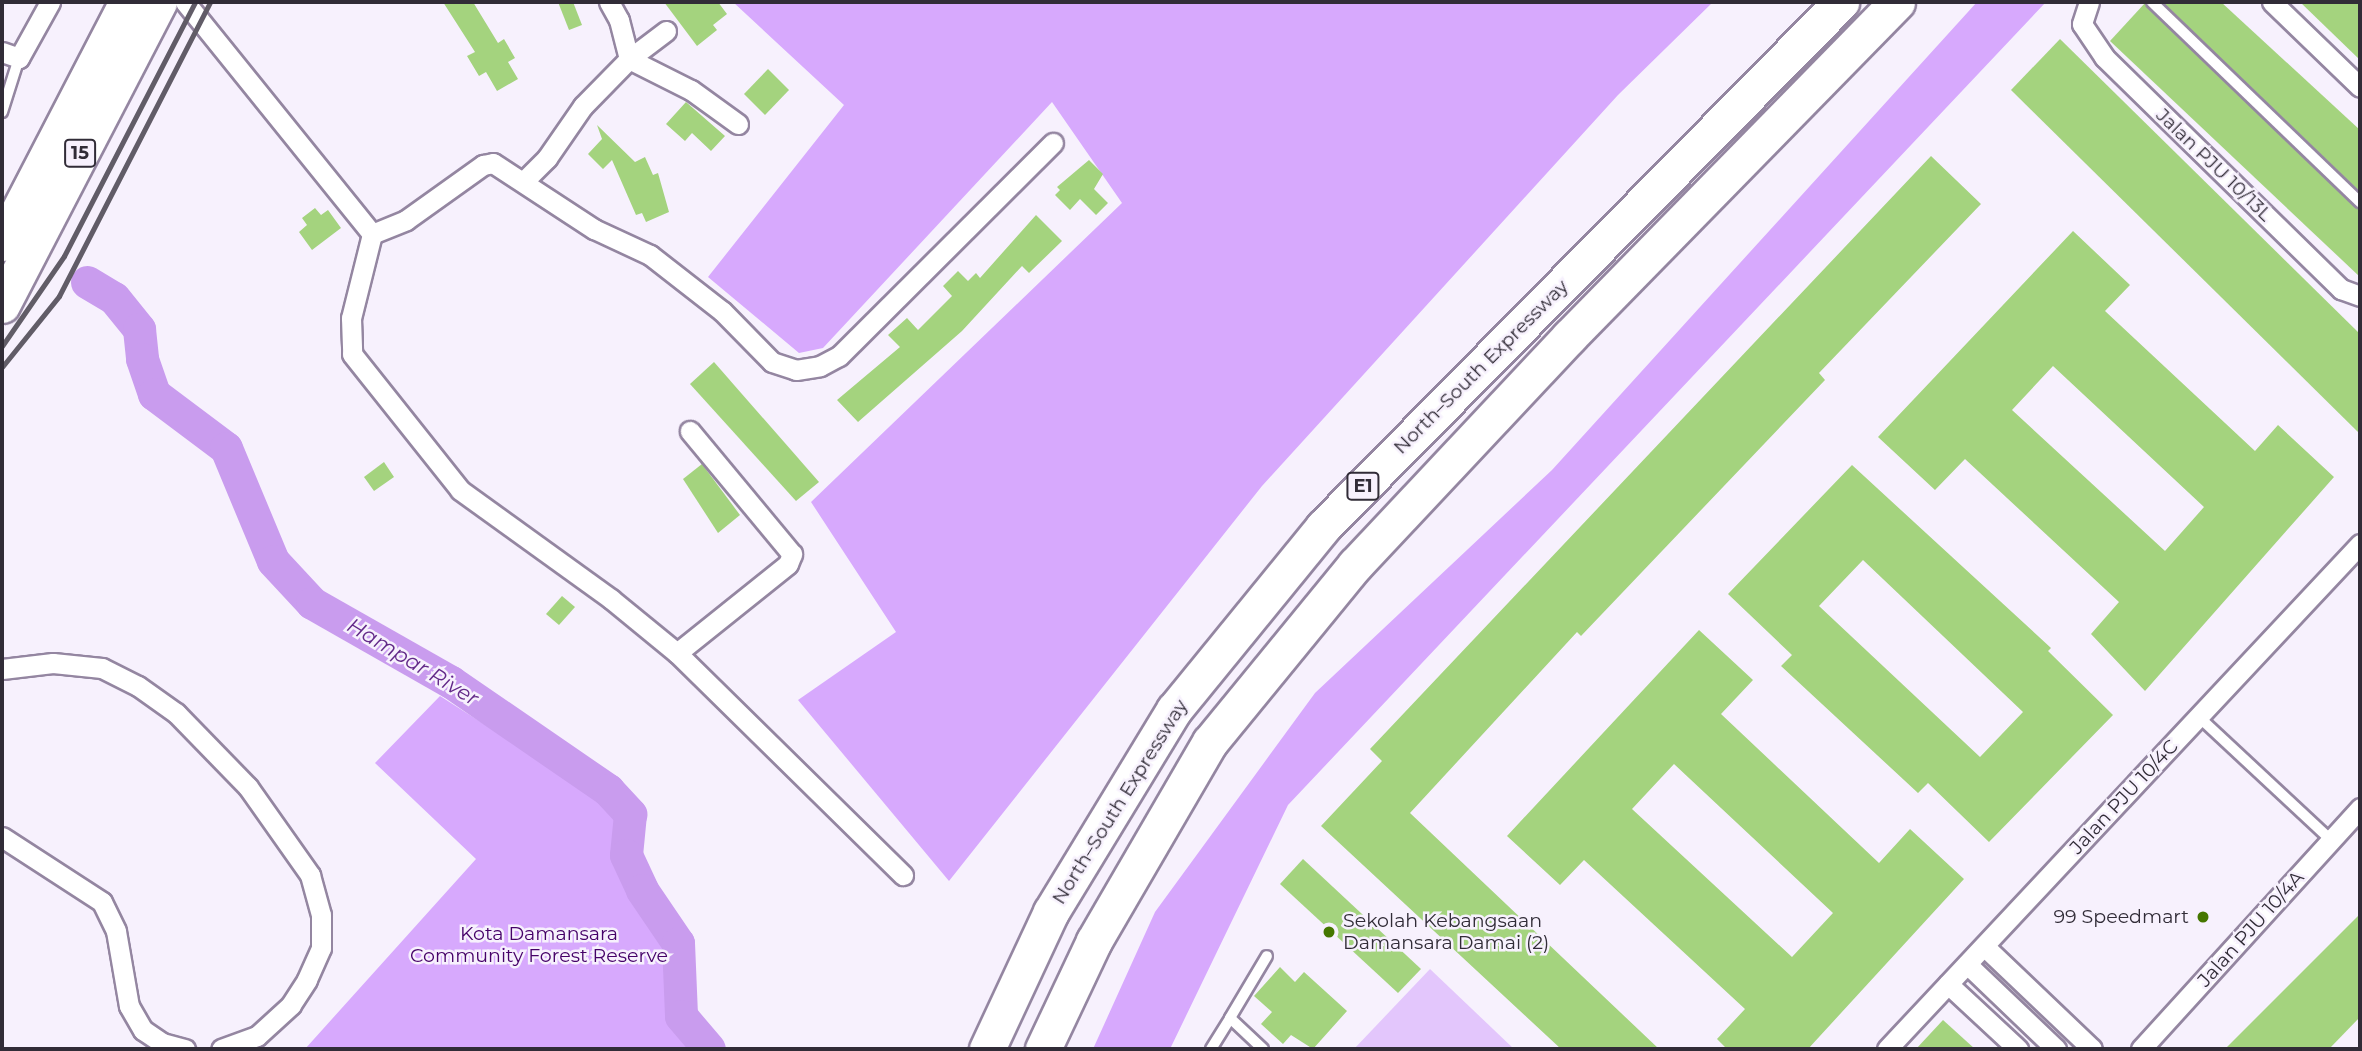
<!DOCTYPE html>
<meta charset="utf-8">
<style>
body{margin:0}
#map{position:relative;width:2362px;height:1051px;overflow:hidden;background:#f7f1fd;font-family:Montserrat,sans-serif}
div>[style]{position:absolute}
.green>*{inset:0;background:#e3c6fc}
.forest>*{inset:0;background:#d7a9fd}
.river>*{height:33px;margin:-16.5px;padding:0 16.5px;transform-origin:16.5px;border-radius:16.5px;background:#c99cee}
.building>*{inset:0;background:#a4d37e}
.roads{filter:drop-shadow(2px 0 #9486a1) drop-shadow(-2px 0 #9486a1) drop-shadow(0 2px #9486a1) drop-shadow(0 -2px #9486a1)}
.lane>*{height:10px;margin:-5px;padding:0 5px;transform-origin:5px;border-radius:5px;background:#fff}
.street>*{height:19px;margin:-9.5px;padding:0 9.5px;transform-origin:9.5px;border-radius:9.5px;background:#fff}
.highway>*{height:35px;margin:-17.5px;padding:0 17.5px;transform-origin:17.5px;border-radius:17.5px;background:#fff}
.rail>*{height:5px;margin:-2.5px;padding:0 2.5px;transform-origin:2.5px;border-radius:2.5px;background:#615c67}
.dots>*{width:19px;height:19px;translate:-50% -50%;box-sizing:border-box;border:4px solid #f7f1fd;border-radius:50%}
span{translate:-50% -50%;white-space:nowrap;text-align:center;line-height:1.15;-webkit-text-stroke:5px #f7f1fd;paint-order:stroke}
.shield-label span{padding:2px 5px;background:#f7f1fd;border:2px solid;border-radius:5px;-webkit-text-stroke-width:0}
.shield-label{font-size:18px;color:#312c37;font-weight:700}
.street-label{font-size:19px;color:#312c37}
.poi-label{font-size:19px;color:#312c37}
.right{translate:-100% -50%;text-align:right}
.left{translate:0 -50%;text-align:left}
.park-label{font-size:19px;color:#450168}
.water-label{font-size:21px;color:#632a89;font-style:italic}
.frame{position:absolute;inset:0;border:4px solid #312c37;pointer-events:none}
</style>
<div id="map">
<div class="green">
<i style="clip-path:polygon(1430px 969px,1514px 1049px,1354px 1049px)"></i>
</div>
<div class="forest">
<i style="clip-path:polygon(733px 2px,1713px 2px,1618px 95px,1262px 486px,949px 881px,798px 700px,896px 632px,811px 502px,1122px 203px,1052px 102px,823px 348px,799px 353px,708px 277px,844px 105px)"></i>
<i style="clip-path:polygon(1977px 2px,2046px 2px,1288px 805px,1170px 1049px,1093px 1049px,1155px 912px,1315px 693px,1552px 470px)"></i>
<i style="clip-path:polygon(440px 696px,592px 793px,619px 821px,617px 855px,631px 897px,666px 946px,673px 1021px,695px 1049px,305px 1049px,476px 859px,375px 763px)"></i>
</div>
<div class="river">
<i style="left:87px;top:282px;width:31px;rotate:31deg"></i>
<i style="left:114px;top:298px;width:40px;rotate:51deg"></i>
<i style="left:139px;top:329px;width:30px;rotate:84deg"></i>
<i style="left:142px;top:359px;width:37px;rotate:71deg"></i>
<i style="left:154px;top:394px;width:90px;rotate:36.9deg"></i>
<i style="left:226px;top:448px;width:122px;rotate:67.4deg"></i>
<i style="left:273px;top:561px;width:57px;rotate:47.1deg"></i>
<i style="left:312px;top:603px;width:160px;rotate:29.6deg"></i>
<i style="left:451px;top:682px;width:191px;rotate:34.5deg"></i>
<i style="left:608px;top:790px;width:33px;rotate:47deg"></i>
<i style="left:630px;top:814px;width:41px;rotate:95.6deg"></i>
<i style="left:626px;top:855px;width:38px;rotate:65deg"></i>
<i style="left:642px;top:890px;width:64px;rotate:55.8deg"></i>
<i style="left:678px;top:943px;width:73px;rotate:87.6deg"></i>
<i style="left:681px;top:1016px;width:43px;rotate:49.7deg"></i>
</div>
<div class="building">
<i style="clip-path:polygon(443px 2px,473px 2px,498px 43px,504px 39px,515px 58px,508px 62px,518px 79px,497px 91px,486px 72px,479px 76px,467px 56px,475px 52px)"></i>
<i style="clip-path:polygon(558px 2px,573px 2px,582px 25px,569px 30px)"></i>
<i style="clip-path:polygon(664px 2px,718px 2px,727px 14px,713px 25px,717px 30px,697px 46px)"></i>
<i style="clip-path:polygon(2162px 2px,2221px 2px,2360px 130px,2360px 192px)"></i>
<i style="clip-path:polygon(2300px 2px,2360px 2px,2360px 60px)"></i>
<i style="clip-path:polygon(2145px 3px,2360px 209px,2360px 277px,2110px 41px)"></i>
<i style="clip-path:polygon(2060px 39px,2360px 334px,2360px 434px,2011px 90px)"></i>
<i style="clip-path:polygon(768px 69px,789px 90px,765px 115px,744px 94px)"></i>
<i style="clip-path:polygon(686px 102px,725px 136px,711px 151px,692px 133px,685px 141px,666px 124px)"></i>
<i style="clip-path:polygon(597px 125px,635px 162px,645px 157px,653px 175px,658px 173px,669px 212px,646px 222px,642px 213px,636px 215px,612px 160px,603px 169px,588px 154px,602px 139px)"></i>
<i style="clip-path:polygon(1931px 156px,1981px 204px,1819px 373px,1825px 380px,1581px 636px,1577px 632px,1410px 813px,1659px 1049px,1561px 1049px,1321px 826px,1382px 761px,1370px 749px)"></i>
<i style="clip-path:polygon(1089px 160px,1103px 174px,1094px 189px,1108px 203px,1096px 215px,1080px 199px,1070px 210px,1055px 195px,1060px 190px,1057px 187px)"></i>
<i style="clip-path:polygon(315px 208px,321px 215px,328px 210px,341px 228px,312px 250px,299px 232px,307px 225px,302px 218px)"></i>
<i style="clip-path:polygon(1036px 215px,1062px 241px,1029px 273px,1022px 266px,962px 331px,858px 422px,837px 400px,900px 347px,888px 335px,907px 318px,918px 330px,952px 296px,943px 286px,958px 271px,968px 281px,976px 273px,980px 278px)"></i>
<i style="clip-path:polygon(evenodd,2073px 231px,2130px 285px,2105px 311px,2255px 451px,2278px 425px,2334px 477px,2145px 691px,2091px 634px,2119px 602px,1965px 459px,1935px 490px,1878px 437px,2073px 231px,2053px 366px,2204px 507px,2165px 551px,2012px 410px,2053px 366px)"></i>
<i style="clip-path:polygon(714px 362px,819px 482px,796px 501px,690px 384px)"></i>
<i style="clip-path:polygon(384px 462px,394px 477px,374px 491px,364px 477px)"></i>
<i style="clip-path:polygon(702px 464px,740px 515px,718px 533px,683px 479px)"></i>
<i style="clip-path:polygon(evenodd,1852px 465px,2051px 648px,2048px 651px,2113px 715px,1989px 842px,1928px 783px,1918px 793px,1781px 666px,1792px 655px,1728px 594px,1852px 465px,1863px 560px,2023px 712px,1980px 757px,1819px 606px,1863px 560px)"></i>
<i style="clip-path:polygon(562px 596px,575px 607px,559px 625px,546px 614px)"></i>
<i style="clip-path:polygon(evenodd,1699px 630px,1753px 680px,1721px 714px,1879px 863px,1910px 829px,1964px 879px,1808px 1049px,1727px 1049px,1717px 1039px,1745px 1009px,1584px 860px,1560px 885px,1507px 836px,1699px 630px,1674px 764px,1833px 913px,1792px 957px,1632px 809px,1674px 764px)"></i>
<i style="clip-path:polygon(1303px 859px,1421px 969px,1398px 993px,1280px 884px)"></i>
<i style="clip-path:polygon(2360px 914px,2360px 1017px,2329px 1049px,2225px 1049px)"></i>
<i style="clip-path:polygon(1280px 967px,1295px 982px,1304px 972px,1347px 1011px,1313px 1049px,1291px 1035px,1283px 1044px,1261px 1024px,1272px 1012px,1254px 996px)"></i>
<i style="clip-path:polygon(1943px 1020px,1975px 1049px,1916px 1049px)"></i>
</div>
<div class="roads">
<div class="lane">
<i style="left:2152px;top:2px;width:289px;rotate:43.9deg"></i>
<i style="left:2px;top:112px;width:57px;rotate:-72.5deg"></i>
<i style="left:2199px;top:717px;width:180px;rotate:43deg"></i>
<i style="left:1211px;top:1049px;width:36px;rotate:-58deg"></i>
<i style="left:1263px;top:1049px;width:45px;rotate:-136.8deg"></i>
<i style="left:1230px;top:1018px;width:72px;rotate:-59.2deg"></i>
</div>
<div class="street">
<i style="left:185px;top:2px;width:298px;rotate:51.1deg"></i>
<i style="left:372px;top:234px;width:37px;rotate:-22deg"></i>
<i style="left:406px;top:220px;width:95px;rotate:-35.5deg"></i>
<i style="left:483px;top:165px;width:10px;rotate:-11deg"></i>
<i style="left:493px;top:163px;width:121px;rotate:33.2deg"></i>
<i style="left:594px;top:229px;width:62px;rotate:24.9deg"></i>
<i style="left:650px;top:255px;width:91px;rotate:37.9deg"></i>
<i style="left:722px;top:311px;width:71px;rotate:45.6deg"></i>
<i style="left:772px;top:362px;width:25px;rotate:18deg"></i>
<i style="left:796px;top:370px;width:24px;rotate:-9deg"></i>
<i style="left:820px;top:366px;width:21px;rotate:-28deg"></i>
<i style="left:839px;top:356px;width:302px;rotate:-44.9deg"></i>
<i style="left:2089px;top:2px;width:23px;rotate:108deg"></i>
<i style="left:2082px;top:24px;width:40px;rotate:56deg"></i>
<i style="left:2104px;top:57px;width:332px;rotate:44.4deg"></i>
<i style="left:2341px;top:289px;width:20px;rotate:20deg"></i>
<i style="left:2272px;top:2px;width:122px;rotate:44deg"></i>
<i style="left:666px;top:31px;width:46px;rotate:142.9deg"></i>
<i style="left:629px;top:59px;width:69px;rotate:26.6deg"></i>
<i style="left:691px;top:90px;width:58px;rotate:35.9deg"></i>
<i style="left:2px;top:52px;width:18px;rotate:19deg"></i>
<i style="left:19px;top:58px;width:64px;rotate:-61deg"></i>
<i style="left:524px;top:181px;width:33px;rotate:-45deg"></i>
<i style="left:547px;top:158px;width:63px;rotate:-55.3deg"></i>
<i style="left:583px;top:106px;width:66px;rotate:-45.6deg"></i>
<i style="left:629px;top:59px;width:40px;rotate:-104.4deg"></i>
<i style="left:619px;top:20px;width:21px;rotate:-119deg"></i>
<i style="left:372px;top:234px;width:87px;rotate:104deg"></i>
<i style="left:351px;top:318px;width:36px;rotate:88deg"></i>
<i style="left:352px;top:354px;width:174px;rotate:51.5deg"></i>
<i style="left:460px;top:490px;width:186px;rotate:35.8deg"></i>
<i style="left:611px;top:599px;width:85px;rotate:39.3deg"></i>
<i style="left:677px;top:653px;width:317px;rotate:44.5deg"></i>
<i style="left:677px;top:653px;width:142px;rotate:-38.7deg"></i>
<i style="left:788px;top:564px;width:11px;rotate:-68deg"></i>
<i style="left:792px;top:554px;width:160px;rotate:-129.7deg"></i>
<i style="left:2px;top:669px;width:51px;rotate:-6.7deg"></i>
<i style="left:53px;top:663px;width:49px;rotate:5.8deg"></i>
<i style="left:102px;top:668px;width:40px;rotate:26.6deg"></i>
<i style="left:138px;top:686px;width:47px;rotate:35.4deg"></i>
<i style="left:176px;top:713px;width:103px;rotate:45.8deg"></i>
<i style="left:248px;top:787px;width:108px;rotate:54.8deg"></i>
<i style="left:310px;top:875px;width:41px;rotate:74.6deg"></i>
<i style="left:321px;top:915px;width:33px;rotate:90deg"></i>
<i style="left:321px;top:948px;width:35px;rotate:114deg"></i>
<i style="left:307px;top:980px;width:30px;rotate:123deg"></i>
<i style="left:291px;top:1005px;width:46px;rotate:137.6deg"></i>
<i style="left:257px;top:1036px;width:38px;rotate:160deg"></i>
<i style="left:2px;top:837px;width:119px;rotate:33deg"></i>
<i style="left:102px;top:902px;width:32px;rotate:64deg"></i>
<i style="left:116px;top:931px;width:76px;rotate:80.2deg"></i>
<i style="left:129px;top:1006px;width:28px;rotate:60deg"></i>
<i style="left:143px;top:1030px;width:23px;rotate:34deg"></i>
<i style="left:162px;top:1043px;width:24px;rotate:15deg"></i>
<i style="left:1984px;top:946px;width:149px;rotate:43.6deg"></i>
<i style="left:1967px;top:964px;width:123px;rotate:43.7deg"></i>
<i style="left:1948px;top:984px;width:96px;rotate:42.9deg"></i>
<i style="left:1887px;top:1049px;width:692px;rotate:-46.87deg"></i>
<i style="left:2141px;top:1049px;width:326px;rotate:-47.7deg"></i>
</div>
<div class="highway">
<i style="left:2px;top:243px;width:271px;rotate:-62.6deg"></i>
<i style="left:2px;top:305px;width:341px;rotate:-62.6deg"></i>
<i style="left:987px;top:1049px;width:151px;rotate:-65deg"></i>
<i style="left:1051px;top:912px;width:237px;rotate:-58.7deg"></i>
<i style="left:1174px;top:710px;width:236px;rotate:-50.8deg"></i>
<i style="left:1323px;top:527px;width:738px;rotate:-45.38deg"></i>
<i style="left:1043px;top:1049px;width:119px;rotate:-64.7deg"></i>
<i style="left:1094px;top:941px;width:230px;rotate:-59.8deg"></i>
<i style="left:1210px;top:742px;width:229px;rotate:-50.7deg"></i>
<i style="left:1355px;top:565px;width:313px;rotate:-46.8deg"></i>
<i style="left:1569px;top:337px;width:469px;rotate:-45.6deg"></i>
</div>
</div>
<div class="rail">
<i style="left:2px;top:346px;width:109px;rotate:-55.4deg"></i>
<i style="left:64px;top:256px;width:286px;rotate:-62.7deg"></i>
<i style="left:2px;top:367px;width:91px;rotate:-51.2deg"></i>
<i style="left:59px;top:296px;width:331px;rotate:-62.8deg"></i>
</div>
<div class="dots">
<i style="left:2203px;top:917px;background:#457700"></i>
<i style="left:1329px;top:932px;background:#457700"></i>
</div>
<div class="shield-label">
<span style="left:80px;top:153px">15</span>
<span style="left:1363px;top:486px">E1</span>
</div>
<div class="street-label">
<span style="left:2214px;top:165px;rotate:44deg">Jalan PJU 10/13L</span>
<span style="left:1481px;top:367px;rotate:-45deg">North–South Expressway</span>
<span style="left:2124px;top:797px;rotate:-47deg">Jalan PJU 10/4C</span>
<span style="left:1120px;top:802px;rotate:-58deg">North–South Expressway</span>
<span style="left:2251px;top:929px;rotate:-48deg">Jalan PJU 10/4A</span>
</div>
<div class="poi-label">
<span class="right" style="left:2189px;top:917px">99 Speedmart</span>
<span class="left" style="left:1343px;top:932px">Sekolah Kebangsaan<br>Damansara Damai (2)</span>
</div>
<div class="park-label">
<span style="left:539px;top:945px">Kota Damansara<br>Community Forest Reserve</span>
</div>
<div class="water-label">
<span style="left:413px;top:662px;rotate:31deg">Hampar River</span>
</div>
<div class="frame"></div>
</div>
